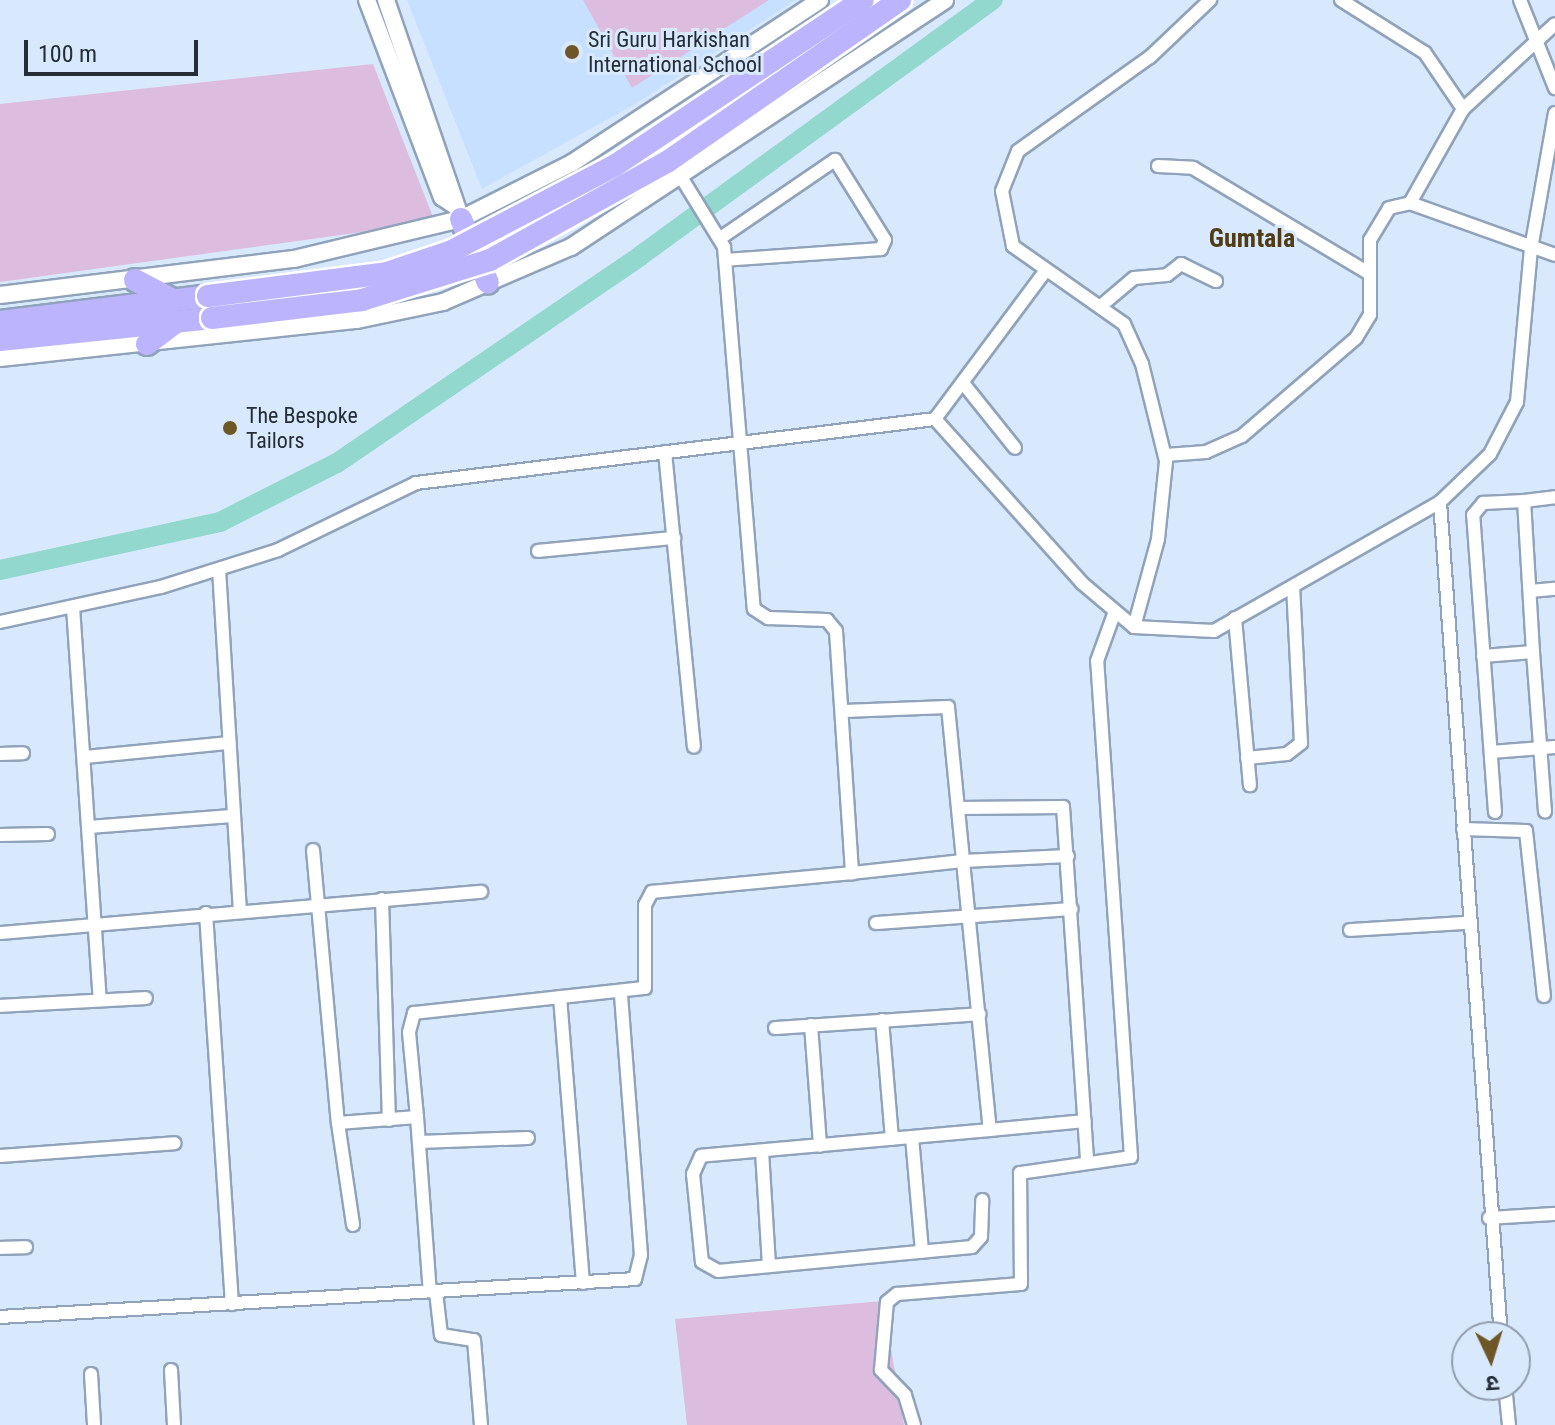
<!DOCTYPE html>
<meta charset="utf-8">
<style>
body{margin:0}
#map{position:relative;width:1555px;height:1425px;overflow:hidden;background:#d9e9fd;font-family:"Roboto Condensed","Noto Sans Devanagari",sans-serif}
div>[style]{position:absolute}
.built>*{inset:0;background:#c7e0ff}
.green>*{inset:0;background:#dcbddf}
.river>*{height:20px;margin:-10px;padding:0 10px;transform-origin:10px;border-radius:10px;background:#92d8ce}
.roads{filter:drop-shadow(2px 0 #90a3ba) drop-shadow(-2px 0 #90a3ba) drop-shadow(0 2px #90a3ba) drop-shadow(0 -2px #90a3ba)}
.street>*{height:12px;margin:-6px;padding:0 6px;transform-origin:6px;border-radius:6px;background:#fff}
.secondary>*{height:16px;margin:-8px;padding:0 8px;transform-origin:8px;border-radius:8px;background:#fff}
.highway>*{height:22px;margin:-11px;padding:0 11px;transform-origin:11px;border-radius:11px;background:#bcb5fe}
.bridges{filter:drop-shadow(2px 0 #fff) drop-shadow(-2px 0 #fff) drop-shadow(0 2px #fff) drop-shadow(0 -2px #fff)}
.highway-bridge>*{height:22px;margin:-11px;padding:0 11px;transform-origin:11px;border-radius:11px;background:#bcb5fe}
.dots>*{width:22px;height:22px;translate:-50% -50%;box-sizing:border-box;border:4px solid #d9e9fd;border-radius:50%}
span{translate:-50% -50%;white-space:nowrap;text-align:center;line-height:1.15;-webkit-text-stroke:6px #d9e9fd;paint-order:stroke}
.poi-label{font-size:22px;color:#242c35}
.left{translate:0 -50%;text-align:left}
.quarter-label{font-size:26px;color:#4f3b15;font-weight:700}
.north{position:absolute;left:1451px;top:1321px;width:80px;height:80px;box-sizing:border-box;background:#d9e9fd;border:2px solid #919dad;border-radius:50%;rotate:176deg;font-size:22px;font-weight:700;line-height:32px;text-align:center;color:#242c35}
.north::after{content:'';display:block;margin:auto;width:28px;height:36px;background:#6f5627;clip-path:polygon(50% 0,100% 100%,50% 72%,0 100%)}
.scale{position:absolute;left:24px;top:40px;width:174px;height:36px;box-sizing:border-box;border:4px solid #242c35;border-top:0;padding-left:10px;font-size:24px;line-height:28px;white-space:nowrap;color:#242c35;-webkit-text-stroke:6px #d9e9fd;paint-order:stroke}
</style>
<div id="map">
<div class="built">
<i style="clip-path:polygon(407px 0,796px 0,637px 103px,482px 189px)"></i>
</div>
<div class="green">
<i style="clip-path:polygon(583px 0,769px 0,632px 88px)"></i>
<i style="clip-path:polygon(373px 64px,435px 222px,0 282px,0 104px)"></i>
<i style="clip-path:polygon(883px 1301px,904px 1425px,687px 1425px,675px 1319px)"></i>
</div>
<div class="river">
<i style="left:0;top:570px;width:225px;rotate:-12.3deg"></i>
<i style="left:220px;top:522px;width:131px;rotate:-26.8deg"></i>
<i style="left:337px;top:463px;width:367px;rotate:-34.3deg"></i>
<i style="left:640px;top:256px;width:436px;rotate:-36deg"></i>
</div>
<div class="roads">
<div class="street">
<i style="left:1341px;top:0;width:99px;rotate:32.2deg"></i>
<i style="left:1425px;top:53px;width:68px;rotate:55.8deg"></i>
<i style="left:1463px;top:109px;width:108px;rotate:119.4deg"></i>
<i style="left:1410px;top:203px;width:154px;rotate:19.7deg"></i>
<i style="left:1520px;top:0;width:95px;rotate:68.3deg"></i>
<i style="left:1463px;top:109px;width:125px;rotate:-42.7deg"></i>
<i style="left:1158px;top:166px;width:35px;rotate:3deg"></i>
<i style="left:1193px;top:168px;width:203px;rotate:30.9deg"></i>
<i style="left:681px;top:177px;width:82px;rotate:58.4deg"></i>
<i style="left:724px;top:247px;width:363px;rotate:85.3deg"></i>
<i style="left:754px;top:609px;width:17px;rotate:33deg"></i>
<i style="left:768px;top:618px;width:59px;rotate:1.9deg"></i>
<i style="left:827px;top:620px;width:14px;rotate:51deg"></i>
<i style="left:836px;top:631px;width:243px;rotate:86.2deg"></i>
<i style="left:852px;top:873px;width:112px;rotate:-6.2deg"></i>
<i style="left:963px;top:861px;width:270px;rotate:84.3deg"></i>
<i style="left:990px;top:1130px;width:290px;rotate:174.9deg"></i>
<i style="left:701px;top:1156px;width:20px;rotate:114deg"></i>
<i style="left:693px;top:1174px;width:88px;rotate:84.2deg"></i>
<i style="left:702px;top:1262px;width:18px;rotate:29deg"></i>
<i style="left:718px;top:1271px;width:255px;rotate:-5.4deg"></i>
<i style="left:972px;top:1247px;width:13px;rotate:-48deg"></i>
<i style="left:981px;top:1237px;width:37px;rotate:-88deg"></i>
<i style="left:722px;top:237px;width:137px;rotate:-34.3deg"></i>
<i style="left:835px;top:160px;width:94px;rotate:58deg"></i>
<i style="left:885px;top:240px;width:10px;rotate:114deg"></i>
<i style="left:881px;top:249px;width:156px;rotate:176deg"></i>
<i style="left:1102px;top:305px;width:42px;rotate:-40.2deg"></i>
<i style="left:1134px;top:278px;width:33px;rotate:-5deg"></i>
<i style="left:1167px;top:275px;width:18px;rotate:-38deg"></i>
<i style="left:1181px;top:264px;width:39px;rotate:26deg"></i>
<i style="left:963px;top:383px;width:83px;rotate:51.3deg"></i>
<i style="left:935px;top:419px;width:182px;rotate:-53.3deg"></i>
<i style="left:665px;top:452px;width:296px;rotate:84.4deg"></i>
<i style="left:1166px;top:455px;width:40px;rotate:-4.3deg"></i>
<i style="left:1206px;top:452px;width:39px;rotate:-24deg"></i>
<i style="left:1242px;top:436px;width:150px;rotate:-40.7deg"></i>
<i style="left:1356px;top:338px;width:27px;rotate:-59deg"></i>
<i style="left:1370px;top:315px;width:75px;rotate:-90deg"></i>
<i style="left:1370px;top:240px;width:37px;rotate:-59deg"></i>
<i style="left:1389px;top:208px;width:22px;rotate:-13deg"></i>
<i style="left:1440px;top:502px;width:837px;rotate:85.82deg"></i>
<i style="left:538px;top:551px;width:137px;rotate:-5.5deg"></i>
<i style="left:219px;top:569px;width:342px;rotate:86.5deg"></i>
<i style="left:1530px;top:591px;width:25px;rotate:-5deg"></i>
<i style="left:73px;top:607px;width:394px;rotate:86.1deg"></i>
<i style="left:1235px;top:618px;width:168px;rotate:84.9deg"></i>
<i style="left:0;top:622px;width:165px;rotate:-12.3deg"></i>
<i style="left:161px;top:587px;width:123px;rotate:-17.5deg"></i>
<i style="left:278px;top:550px;width:153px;rotate:-25.9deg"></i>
<i style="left:416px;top:483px;width:523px;rotate:-7.03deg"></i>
<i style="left:935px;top:419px;width:220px;rotate:48.1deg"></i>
<i style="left:1082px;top:583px;width:68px;rotate:40.2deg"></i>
<i style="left:1134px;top:627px;width:91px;rotate:-74.7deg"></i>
<i style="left:1158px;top:539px;width:78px;rotate:-84.1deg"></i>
<i style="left:1166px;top:461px;width:100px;rotate:-103.9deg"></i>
<i style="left:1142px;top:364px;width:44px;rotate:-114.2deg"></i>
<i style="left:1124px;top:324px;width:136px;rotate:-144.9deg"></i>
<i style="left:1013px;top:246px;width:56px;rotate:-101.3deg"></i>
<i style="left:1002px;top:191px;width:43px;rotate:-68.2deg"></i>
<i style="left:1018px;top:151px;width:162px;rotate:-35.5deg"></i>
<i style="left:1150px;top:57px;width:83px;rotate:-43.5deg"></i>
<i style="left:1134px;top:627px;width:80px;rotate:2.9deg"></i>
<i style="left:1214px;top:631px;width:260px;rotate:-29.7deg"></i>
<i style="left:1440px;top:502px;width:69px;rotate:-43.8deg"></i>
<i style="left:1490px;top:454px;width:59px;rotate:-62.6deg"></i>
<i style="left:1517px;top:402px;width:154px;rotate:-84.8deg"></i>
<i style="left:1531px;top:249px;width:138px;rotate:-80deg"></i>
<i style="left:1533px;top:652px;width:160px;rotate:85.7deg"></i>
<i style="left:1483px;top:656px;width:50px;rotate:-4.6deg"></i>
<i style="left:1533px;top:652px;width:151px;rotate:-93.4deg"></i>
<i style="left:1524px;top:501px;width:31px;rotate:-7deg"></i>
<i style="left:843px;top:711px;width:105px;rotate:-2.2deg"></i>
<i style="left:948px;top:707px;width:155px;rotate:84.4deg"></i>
<i style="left:963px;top:861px;width:105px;rotate:-2.7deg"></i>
<i style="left:1491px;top:752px;width:64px;rotate:-4.5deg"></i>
<i style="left:0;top:754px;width:23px;rotate:-2deg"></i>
<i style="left:85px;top:757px;width:145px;rotate:-5.6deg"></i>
<i style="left:1247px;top:758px;width:40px;rotate:-5.7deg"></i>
<i style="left:1287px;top:754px;width:18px;rotate:-38deg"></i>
<i style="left:1301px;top:743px;width:156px;rotate:-92.9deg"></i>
<i style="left:959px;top:808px;width:104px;rotate:-0.6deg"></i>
<i style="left:1063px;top:807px;width:352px;rotate:86.1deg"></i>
<i style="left:1495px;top:812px;width:298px;rotate:-94.2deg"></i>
<i style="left:1473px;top:515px;width:16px;rotate:-50deg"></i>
<i style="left:1483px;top:503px;width:41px;rotate:-2.8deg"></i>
<i style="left:89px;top:827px;width:143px;rotate:-4.4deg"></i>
<i style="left:1463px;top:829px;width:63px;rotate:1.8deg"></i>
<i style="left:1526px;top:831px;width:166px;rotate:83.8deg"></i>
<i style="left:0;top:835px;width:48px;rotate:-1.2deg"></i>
<i style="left:313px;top:850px;width:274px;rotate:84.8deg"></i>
<i style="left:338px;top:1123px;width:79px;rotate:-4.3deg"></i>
<i style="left:417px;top:1117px;width:85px;rotate:-95.4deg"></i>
<i style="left:409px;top:1032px;width:20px;rotate:-75deg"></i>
<i style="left:414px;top:1013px;width:232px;rotate:-6.2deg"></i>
<i style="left:645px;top:988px;width:83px;rotate:-90deg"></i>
<i style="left:645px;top:905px;width:15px;rotate:-62deg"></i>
<i style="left:652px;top:892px;width:201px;rotate:-5.4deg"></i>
<i style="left:382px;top:899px;width:221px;rotate:88.2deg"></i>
<i style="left:206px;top:913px;width:392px;rotate:86.2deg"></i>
<i style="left:876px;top:923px;width:196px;rotate:-4.1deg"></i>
<i style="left:1350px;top:930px;width:116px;rotate:-3.5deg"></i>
<i style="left:0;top:933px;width:483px;rotate:-4.9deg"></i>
<i style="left:560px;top:997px;width:287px;rotate:85.4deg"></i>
<i style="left:0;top:1006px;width:146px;rotate:-3.1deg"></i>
<i style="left:882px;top:1020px;width:119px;rotate:85.2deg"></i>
<i style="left:811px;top:1025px;width:121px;rotate:85.7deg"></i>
<i style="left:775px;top:1028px;width:205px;rotate:-3.9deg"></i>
<i style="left:417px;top:1117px;width:175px;rotate:85.8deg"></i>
<i style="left:338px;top:1123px;width:103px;rotate:81.6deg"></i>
<i style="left:990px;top:1130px;width:95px;rotate:-5.4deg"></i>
<i style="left:912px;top:1137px;width:115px;rotate:85deg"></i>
<i style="left:419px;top:1142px;width:109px;rotate:-2.1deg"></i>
<i style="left:762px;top:1151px;width:114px;rotate:86.5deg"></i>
<i style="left:0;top:1156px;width:175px;rotate:-4.2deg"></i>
<i style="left:1489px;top:1218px;width:66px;rotate:-3.5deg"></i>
<i style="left:0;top:1248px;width:26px;rotate:-2deg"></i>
<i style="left:436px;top:1292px;width:43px;rotate:83.4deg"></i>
<i style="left:441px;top:1335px;width:33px;rotate:9deg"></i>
<i style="left:474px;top:1340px;width:85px;rotate:85.3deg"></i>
<i style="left:0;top:1317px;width:636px;rotate:-3.42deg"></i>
<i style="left:635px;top:1279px;width:25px;rotate:-76deg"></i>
<i style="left:641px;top:1255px;width:263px;rotate:-94.4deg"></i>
<i style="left:171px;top:1370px;width:55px;rotate:86.9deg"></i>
<i style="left:91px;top:1374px;width:51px;rotate:86.6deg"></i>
<i style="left:1505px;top:1385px;width:40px;rotate:84.3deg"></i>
<i style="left:914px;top:1425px;width:31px;rotate:-107deg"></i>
<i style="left:905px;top:1395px;width:35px;rotate:-134deg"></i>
<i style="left:881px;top:1370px;width:68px;rotate:-85deg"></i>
<i style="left:887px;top:1302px;width:13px;rotate:-39deg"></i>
<i style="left:897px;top:1294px;width:124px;rotate:-4.6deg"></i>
<i style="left:1021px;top:1284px;width:111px;rotate:-90.5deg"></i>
<i style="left:1020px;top:1173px;width:112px;rotate:-8.2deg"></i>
<i style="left:1131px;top:1157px;width:497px;rotate:-93.9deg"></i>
<i style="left:1097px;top:661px;width:50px;rotate:-70.1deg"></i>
</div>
<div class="secondary">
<i style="left:367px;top:0;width:211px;rotate:69.2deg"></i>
<i style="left:442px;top:197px;width:14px;rotate:34deg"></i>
<i style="left:386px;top:0;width:231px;rotate:71.1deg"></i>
<i style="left:0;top:295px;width:296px;rotate:-7deg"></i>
<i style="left:294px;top:259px;width:172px;rotate:-13.5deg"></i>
<i style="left:461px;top:219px;width:124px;rotate:-26.8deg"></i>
<i style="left:572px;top:163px;width:297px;rotate:-33.3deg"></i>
<i style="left:0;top:358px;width:359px;rotate:-6.1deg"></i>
<i style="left:357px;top:320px;width:88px;rotate:-11.8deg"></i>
<i style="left:443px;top:302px;width:139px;rotate:-23.3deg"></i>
<i style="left:571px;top:247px;width:448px;rotate:-33.4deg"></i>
</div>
<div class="highway">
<i style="left:461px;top:219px;width:69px;rotate:67.1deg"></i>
<i style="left:135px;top:280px;width:43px;rotate:27.8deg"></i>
<i style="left:0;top:322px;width:210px;rotate:-7.1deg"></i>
<i style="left:0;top:340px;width:213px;rotate:-5.9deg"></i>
<i style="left:147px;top:344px;width:36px;rotate:-37deg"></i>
</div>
</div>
<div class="bridges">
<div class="highway-bridge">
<i style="left:208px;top:296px;width:180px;rotate:-7.3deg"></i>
<i style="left:387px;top:273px;width:69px;rotate:-18.7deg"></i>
<i style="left:452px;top:251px;width:183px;rotate:-27.7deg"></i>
<i style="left:614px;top:166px;width:299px;rotate:-33.7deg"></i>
<i style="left:212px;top:318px;width:151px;rotate:-6.8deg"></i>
<i style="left:362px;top:300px;width:134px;rotate:-17.4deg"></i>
<i style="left:490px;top:260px;width:202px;rotate:-29deg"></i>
<i style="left:667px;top:162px;width:284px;rotate:-34.8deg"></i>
</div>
</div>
<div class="dots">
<i style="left:572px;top:52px;background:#6f5627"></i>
<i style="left:230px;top:428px;background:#6f5627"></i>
</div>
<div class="poi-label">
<span class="left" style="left:588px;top:52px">Sri Guru Harkishan<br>International School</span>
<span class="left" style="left:246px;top:428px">The Bespoke<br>Tailors</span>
</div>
<div class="quarter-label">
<span style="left:1252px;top:239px">Gumtala</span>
</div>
<div class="north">उ</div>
<div class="scale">100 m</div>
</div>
